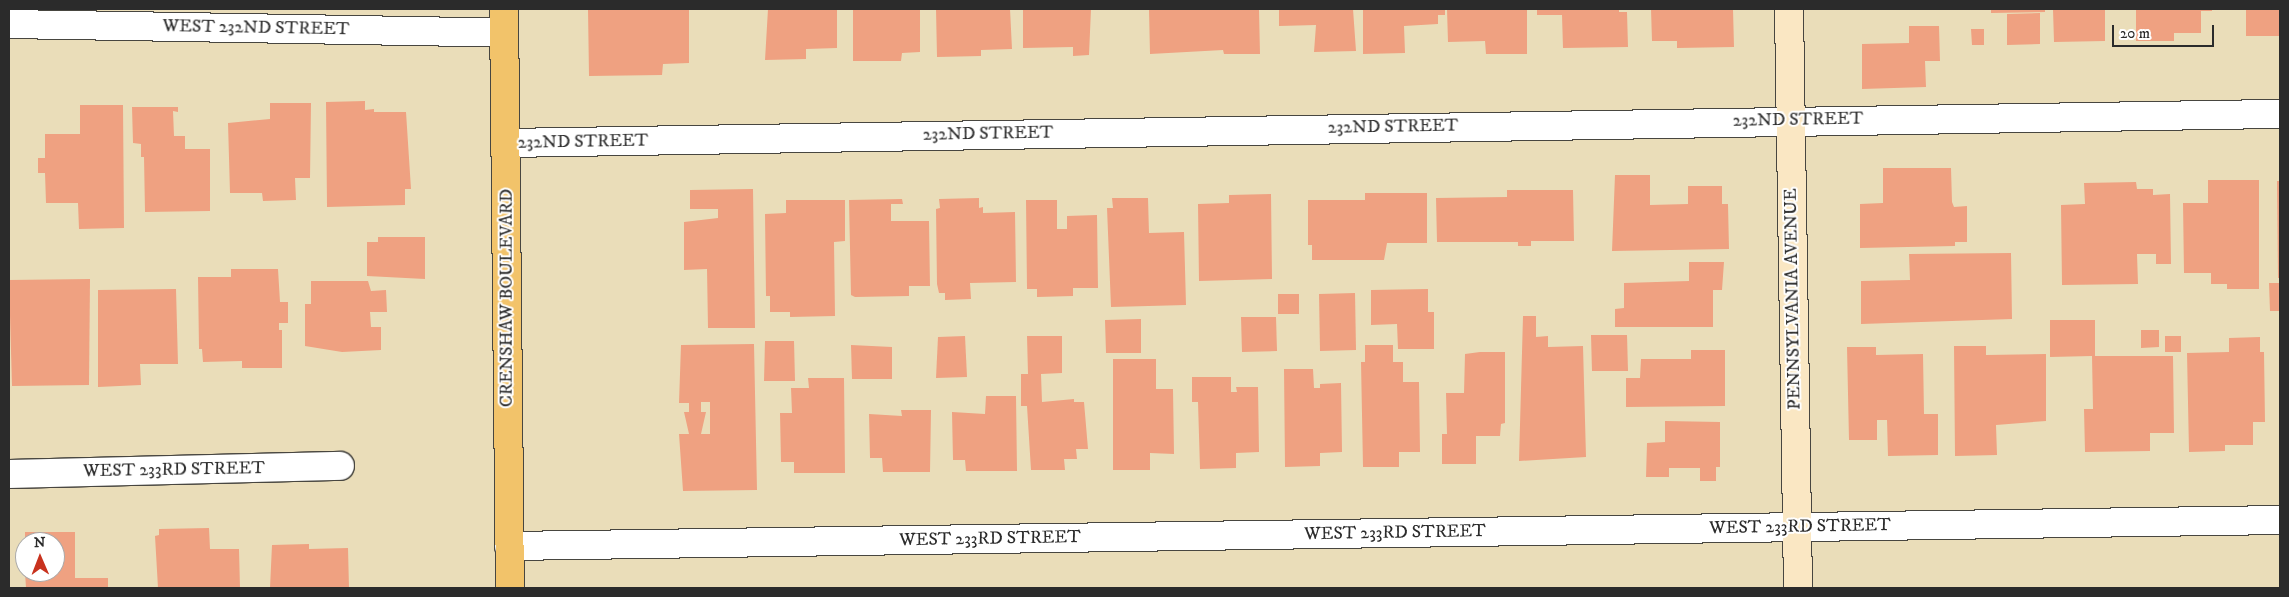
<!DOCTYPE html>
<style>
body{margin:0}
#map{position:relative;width:2289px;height:597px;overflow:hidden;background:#eaddb9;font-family:"IM FELL DW Pica",serif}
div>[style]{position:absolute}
.building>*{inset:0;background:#efa181}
.roads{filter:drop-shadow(1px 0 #484640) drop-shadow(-1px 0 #484640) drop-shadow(0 1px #484640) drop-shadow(0 -1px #484640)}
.street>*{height:28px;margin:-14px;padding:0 14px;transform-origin:14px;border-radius:14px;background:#fff}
.secondary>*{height:28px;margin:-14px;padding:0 14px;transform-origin:14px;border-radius:14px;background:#fae7c3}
.primary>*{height:28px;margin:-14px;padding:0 14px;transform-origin:14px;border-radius:14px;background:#f2c36a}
span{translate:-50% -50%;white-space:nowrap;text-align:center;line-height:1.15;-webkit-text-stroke:4px #fff;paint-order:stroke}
.street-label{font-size:18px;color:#2b2b2b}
.frame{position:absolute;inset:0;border:10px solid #2b2b2b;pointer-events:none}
.north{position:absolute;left:15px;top:532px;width:50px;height:50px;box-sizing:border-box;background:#fff;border:1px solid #aaa;border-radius:50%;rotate:359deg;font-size:14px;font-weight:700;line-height:20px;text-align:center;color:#2b2b2b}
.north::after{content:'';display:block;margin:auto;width:18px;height:22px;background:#c8321e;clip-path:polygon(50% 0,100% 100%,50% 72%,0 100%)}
.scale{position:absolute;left:2112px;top:25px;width:102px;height:22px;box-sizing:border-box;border:2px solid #2b2b2b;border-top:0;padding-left:6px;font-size:15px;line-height:18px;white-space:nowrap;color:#2b2b2b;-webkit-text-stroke:4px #fff;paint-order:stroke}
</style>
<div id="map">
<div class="building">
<i style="clip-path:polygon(588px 9px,689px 9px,689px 63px,663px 64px,662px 75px,589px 76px)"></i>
<i style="clip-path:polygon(768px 9px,837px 9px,837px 48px,806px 49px,806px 59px,765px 60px)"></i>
<i style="clip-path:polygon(853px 9px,920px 9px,920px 52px,902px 53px,901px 61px,853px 61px)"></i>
<i style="clip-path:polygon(936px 9px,1010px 9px,1012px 49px,981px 50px,981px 56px,937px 57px)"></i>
<i style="clip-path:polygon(1023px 9px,1091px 9px,1089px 55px,1073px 56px,1073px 47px,1023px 48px)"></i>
<i style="clip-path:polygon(1149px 9px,1259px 9px,1260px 54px,1224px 54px,1223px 50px,1150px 54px)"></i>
<i style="clip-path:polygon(1279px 9px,1353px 9px,1356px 51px,1314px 52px,1316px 25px,1279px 26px)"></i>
<i style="clip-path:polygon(1363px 9px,1445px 9px,1445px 15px,1438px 15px,1438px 24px,1404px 26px,1405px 53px,1363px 54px)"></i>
<i style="clip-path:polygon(1447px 9px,1527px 10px,1527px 54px,1486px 54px,1485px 41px,1448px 42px)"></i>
<i style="clip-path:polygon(1537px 9px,1619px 9px,1619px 12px,1627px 12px,1628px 47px,1563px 48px,1562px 15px,1537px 15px)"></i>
<i style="clip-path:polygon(1651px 9px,1733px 9px,1734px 47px,1677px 48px,1677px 41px,1652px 41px)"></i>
<i style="clip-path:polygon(1991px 9px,2045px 9px,2045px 12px,1991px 13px)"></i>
<i style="clip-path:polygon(2053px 9px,2105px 9px,2105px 41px,2054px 42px)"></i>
<i style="clip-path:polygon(2136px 9px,2212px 9px,2212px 11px,2201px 11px,2201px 33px,2174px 33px,2174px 41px,2136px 41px)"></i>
<i style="clip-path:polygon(2246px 9px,2280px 9px,2280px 36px,2246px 36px)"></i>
<i style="clip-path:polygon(2040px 13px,2040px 44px,2007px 45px,2007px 14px)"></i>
<i style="clip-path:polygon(1909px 26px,1939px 26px,1940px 61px,1925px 61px,1926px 87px,1862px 89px,1862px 44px,1909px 43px)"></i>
<i style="clip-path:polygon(1971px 29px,1984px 29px,1984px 45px,1972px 45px)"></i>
<i style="clip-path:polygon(365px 101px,365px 110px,374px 109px,374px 112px,406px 112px,411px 189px,405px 189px,405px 205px,327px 207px,326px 102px)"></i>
<i style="clip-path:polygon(270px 103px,311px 103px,310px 178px,295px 178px,296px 200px,263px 201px,262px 193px,230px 193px,228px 123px,270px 119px)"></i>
<i style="clip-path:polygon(80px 105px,123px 105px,124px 228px,79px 229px,78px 203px,46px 203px,45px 173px,38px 173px,38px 158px,45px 158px,45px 134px,80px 134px)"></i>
<i style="clip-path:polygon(132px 107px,178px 107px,178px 112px,173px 111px,174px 136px,185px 136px,185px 149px,210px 149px,210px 211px,145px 212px,144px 157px,141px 157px,141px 144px,133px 143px)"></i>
<i style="clip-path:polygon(1883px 168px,1951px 168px,1952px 202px,1954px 207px,1967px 206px,1967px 242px,1955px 242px,1955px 246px,1860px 248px,1860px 204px,1883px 203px)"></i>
<i style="clip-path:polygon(1615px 175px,1650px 175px,1650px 205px,1688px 204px,1688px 186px,1722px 186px,1722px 204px,1728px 204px,1729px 249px,1612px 251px)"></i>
<i style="clip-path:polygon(2208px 180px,2259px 180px,2259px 289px,2227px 289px,2227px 284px,2211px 284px,2211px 273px,2184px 273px,2183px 203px,2208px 203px)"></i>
<i style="clip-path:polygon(2277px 181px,2280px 181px,2280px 278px,2278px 278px)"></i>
<i style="clip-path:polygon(2136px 182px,2137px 189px,2153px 189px,2153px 195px,2170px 194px,2171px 264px,2156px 264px,2156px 254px,2137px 254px,2138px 284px,2062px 285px,2061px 205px,2085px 204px,2084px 183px)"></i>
<i style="clip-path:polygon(753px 189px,755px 328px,708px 328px,707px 269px,684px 270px,684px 222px,718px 218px,718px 209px,690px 209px,690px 190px)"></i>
<i style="clip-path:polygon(1507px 190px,1573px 190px,1574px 241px,1531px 241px,1531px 246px,1518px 246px,1518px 242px,1437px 242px,1436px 198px,1507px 197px)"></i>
<i style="clip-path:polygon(1365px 193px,1427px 193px,1427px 243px,1387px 243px,1384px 260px,1312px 260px,1312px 245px,1308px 245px,1308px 200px,1365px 200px)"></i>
<i style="clip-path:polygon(1271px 194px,1272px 279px,1199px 281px,1198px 204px,1229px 203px,1229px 195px)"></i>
<i style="clip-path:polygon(979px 198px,979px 208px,983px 207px,983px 213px,1015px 212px,1016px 282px,970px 283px,971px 299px,945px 300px,945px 293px,939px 293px,937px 284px,936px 209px,940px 208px,939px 199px)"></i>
<i style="clip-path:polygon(1112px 198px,1148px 198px,1149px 233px,1184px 232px,1186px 305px,1111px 307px,1107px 208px,1113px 208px)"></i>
<i style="clip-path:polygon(902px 199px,903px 204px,891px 204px,891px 221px,929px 221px,930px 286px,909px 286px,909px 296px,855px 297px,851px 295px,849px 200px)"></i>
<i style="clip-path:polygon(786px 200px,845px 200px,845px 241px,834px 242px,835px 316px,790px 317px,790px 312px,770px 312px,770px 296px,766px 296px,765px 214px,786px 213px)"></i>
<i style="clip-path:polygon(1026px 200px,1057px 200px,1057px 229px,1067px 229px,1067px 216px,1097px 215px,1098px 288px,1073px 288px,1073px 296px,1037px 297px,1037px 289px,1027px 289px)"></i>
<i style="clip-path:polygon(378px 237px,425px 237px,425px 279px,367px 276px,367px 242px,378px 242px)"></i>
<i style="clip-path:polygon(2011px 253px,2012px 319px,1861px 324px,1861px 281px,1910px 280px,1909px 254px)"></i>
<i style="clip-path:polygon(1689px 262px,1724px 262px,1722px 290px,1713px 290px,1713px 327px,1615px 327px,1615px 309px,1624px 308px,1624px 283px,1689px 281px)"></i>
<i style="clip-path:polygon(231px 269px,278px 269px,280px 302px,288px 302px,288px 323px,279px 323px,279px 330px,282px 330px,282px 368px,242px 368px,242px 361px,203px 362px,202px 349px,199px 349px,198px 277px,231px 277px)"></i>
<i style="clip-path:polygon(90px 279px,89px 385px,12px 386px,9px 280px)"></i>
<i style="clip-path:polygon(311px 281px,368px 281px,371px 291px,386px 290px,387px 312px,370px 312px,371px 327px,381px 327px,381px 350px,342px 352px,305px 346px,305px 304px,311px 304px)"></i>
<i style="clip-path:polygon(2269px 283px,2280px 283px,2280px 311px,2270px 311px)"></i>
<i style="clip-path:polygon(176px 289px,178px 364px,140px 364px,141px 385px,98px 387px,98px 290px)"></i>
<i style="clip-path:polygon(1428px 289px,1428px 312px,1434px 312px,1434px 349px,1398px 349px,1397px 324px,1371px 325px,1371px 290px)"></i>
<i style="clip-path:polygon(1355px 293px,1356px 350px,1320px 351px,1319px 294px)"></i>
<i style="clip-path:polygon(1278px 294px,1299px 294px,1299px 314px,1278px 314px)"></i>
<i style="clip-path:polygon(1523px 316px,1536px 316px,1536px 337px,1548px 336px,1548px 347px,1583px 346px,1586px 457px,1519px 461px)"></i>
<i style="clip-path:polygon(1241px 317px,1276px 317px,1277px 351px,1242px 352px)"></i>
<i style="clip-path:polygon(1141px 319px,1141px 353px,1106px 353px,1105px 320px)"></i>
<i style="clip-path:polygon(2050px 320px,2095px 320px,2095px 356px,2173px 356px,2174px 433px,2150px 433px,2150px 451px,2085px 452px,2084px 409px,2093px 409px,2092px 356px,2050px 357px)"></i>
<i style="clip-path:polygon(2141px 330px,2159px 330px,2159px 347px,2141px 348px)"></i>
<i style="clip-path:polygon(1591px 335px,1627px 335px,1628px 371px,1592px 371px)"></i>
<i style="clip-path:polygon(965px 336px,967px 377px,936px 378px,938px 337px)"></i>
<i style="clip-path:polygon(1027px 336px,1062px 336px,1062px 373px,1041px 374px,1042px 402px,1074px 399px,1074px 402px,1084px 402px,1088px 449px,1076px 449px,1077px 459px,1064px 459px,1065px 470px,1031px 470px,1027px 406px,1021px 406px,1021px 374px,1028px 374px)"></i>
<i style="clip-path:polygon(2165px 336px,2181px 336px,2181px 352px,2165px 352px)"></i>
<i style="clip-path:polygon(2260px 337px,2260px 352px,2264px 352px,2265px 422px,2253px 422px,2253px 445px,2225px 445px,2225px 451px,2189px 452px,2187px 353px,2229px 352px,2229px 338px)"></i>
<i style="clip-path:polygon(765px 341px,794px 341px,795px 381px,764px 381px)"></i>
<i style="clip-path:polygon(evenodd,754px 344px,757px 490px,683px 491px,679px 434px,689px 434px,684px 412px,689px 412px,689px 403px,679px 403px,681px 345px,754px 344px,701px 402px,710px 402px,710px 434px,701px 434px,706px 412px,701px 412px,701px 402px)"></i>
<i style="clip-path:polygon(851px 345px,892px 347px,892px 379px,852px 379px)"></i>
<i style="clip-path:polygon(1365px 345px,1393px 345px,1393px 362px,1403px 362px,1403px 382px,1419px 382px,1420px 452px,1399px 452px,1399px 467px,1363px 467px,1361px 362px,1365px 362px)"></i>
<i style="clip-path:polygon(1954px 346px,1986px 346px,1986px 355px,2046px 354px,2046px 421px,1996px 425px,1997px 455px,1955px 456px)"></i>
<i style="clip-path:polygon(1847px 347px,1876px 347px,1876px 355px,1923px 354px,1924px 414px,1938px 414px,1938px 455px,1888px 456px,1887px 420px,1877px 420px,1877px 440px,1849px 440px)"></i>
<i style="clip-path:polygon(1691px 350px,1725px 350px,1725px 406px,1626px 407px,1626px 378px,1640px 378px,1641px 359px,1691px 359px)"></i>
<i style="clip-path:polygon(1480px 352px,1505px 352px,1505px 423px,1501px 424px,1500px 436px,1476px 436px,1476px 464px,1442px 464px,1442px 434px,1447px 434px,1446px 393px,1464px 393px,1465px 354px)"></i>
<i style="clip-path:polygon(1113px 359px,1156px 359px,1156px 389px,1173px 389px,1174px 454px,1150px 453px,1150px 470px,1113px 470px)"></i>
<i style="clip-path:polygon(1284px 369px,1313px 369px,1314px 388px,1320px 388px,1320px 384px,1341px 383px,1342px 452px,1320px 453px,1320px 466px,1285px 467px)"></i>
<i style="clip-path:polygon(1192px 377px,1231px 377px,1231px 392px,1237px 392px,1236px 387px,1258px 387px,1259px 452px,1236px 453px,1236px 468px,1200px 469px,1198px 402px,1192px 402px)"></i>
<i style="clip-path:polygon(808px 378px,844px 378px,845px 473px,794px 473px,794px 462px,781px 462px,780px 413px,792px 413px,791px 388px,809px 388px)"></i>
<i style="clip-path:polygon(986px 396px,1016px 396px,1017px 471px,966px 471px,965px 460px,953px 460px,952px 412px,985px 414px)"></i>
<i style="clip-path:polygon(901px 410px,931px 410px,930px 472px,883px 472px,882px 458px,870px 458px,869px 414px,902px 416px)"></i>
<i style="clip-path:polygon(1665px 421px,1720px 422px,1720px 467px,1716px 467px,1716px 481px,1700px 481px,1700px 468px,1669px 468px,1669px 477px,1646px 477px,1647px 443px,1665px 442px)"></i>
<i style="clip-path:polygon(209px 528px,210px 549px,239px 549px,240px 588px,158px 588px,155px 536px,159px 535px,159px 529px)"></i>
<i style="clip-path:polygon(25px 532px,75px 532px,75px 578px,108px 578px,108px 588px,26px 588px,25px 572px,55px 572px,55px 542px,25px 542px)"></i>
<i style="clip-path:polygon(309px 544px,309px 549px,348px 548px,349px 588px,270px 588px,272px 545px)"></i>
</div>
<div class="roads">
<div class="street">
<i style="left:9px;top:24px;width:495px;rotate:1deg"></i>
<i style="left:506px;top:143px;width:1774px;rotate:-0.94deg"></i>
<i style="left:9px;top:474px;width:331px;rotate:-1.4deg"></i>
<i style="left:509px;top:546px;width:1771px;rotate:-0.84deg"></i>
</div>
<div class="secondary">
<i style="left:1789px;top:9px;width:579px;rotate:89.11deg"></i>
</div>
<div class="primary">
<i style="left:504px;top:9px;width:579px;rotate:89.41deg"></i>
</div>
</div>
<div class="street-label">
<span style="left:256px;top:28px;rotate:1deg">WEST 232ND STREET</span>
<span style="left:1798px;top:120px;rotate:-1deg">232ND STREET</span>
<span style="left:1393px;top:127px;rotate:-1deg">232ND STREET</span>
<span style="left:988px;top:134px;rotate:-1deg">232ND STREET</span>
<span style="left:583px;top:142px;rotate:-1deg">232ND STREET</span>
<span style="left:507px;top:298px;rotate:-90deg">CRENSHAW BOULEVARD</span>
<span style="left:1793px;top:299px;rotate:-91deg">PENNSYLVANIA AVENUE</span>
<span style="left:174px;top:470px;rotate:-1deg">WEST 233RD STREET</span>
<span style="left:1800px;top:527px;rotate:-1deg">WEST 233RD STREET</span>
<span style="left:1395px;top:533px;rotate:-1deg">WEST 233RD STREET</span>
<span style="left:990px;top:539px;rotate:-1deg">WEST 233RD STREET</span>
</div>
<div class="frame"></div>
<div class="north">N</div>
<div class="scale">20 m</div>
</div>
